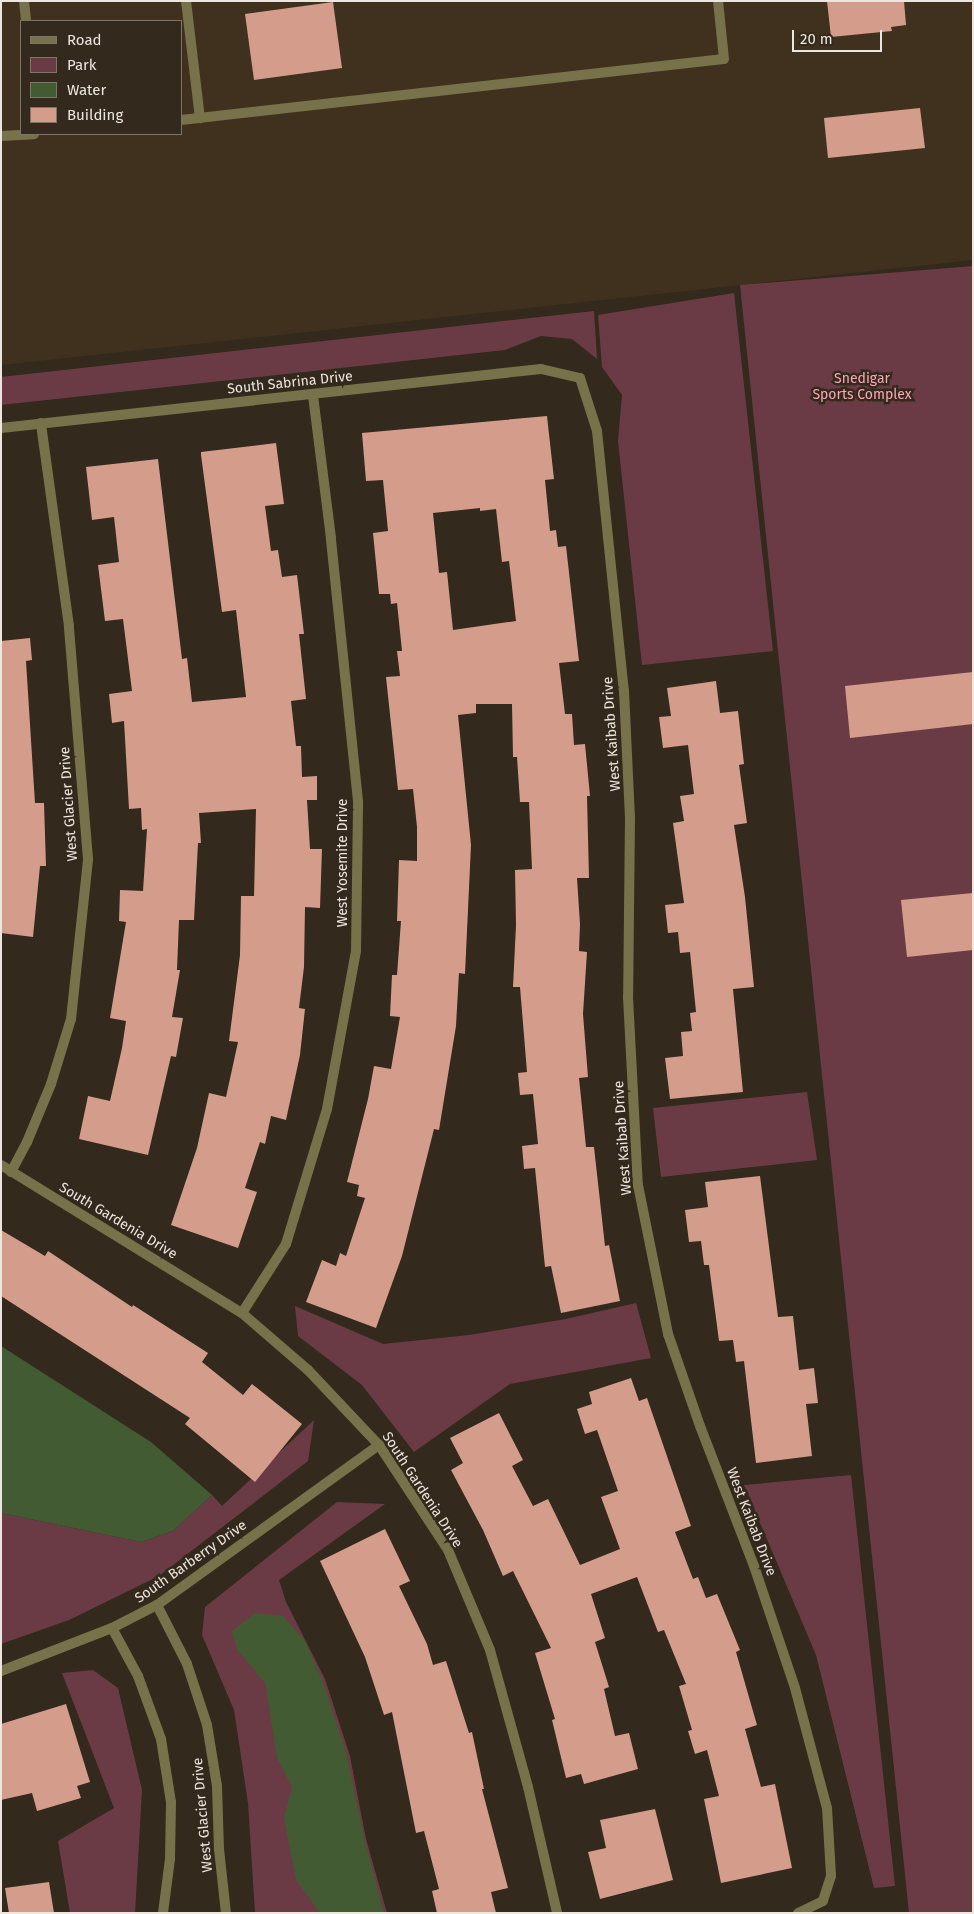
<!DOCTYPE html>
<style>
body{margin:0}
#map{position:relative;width:974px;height:1914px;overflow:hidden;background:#33291c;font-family:"Fira Sans",sans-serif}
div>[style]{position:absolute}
.built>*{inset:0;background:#40311f}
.green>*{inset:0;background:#6b3b45}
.water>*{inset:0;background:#425b32}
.building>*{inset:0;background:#d49d8b}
.service>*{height:10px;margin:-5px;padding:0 5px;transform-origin:5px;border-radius:5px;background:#777249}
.minor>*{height:10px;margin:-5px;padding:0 5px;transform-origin:5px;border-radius:5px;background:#777249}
span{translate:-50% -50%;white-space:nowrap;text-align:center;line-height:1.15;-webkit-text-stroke:5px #33291c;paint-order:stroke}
.park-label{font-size:14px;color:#fca7b7}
.street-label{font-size:14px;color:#ede6de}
.frame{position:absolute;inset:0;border:2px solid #ede6de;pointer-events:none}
.legend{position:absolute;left:20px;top:20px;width:162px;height:115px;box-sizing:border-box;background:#33291c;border:1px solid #7d756a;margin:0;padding:6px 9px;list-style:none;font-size:15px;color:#ede6de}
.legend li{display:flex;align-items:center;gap:10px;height:25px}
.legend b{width:25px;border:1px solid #7d756a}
.scale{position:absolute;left:792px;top:30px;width:90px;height:22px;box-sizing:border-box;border:2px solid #ede6de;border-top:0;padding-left:6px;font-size:15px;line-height:18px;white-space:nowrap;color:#ede6de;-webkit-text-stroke:4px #33291c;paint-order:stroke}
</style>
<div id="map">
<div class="built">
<i style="clip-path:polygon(evenodd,1px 1px,973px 1px,973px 260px,1px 365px,1px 1px,21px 21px,181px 21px,181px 134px,21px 134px,21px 21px)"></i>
</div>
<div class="green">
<i style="clip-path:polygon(973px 266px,973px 1913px,909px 1913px,740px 285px)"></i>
<i style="clip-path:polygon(734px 293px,773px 651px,642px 665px,618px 441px,622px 395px,602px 367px,598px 315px)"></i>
<i style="clip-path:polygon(594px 311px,597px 359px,572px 339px,541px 336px,505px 350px,1px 405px,1px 377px)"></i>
<i style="clip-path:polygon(807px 1092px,817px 1160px,661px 1177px,653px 1108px)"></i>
<i style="clip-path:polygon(636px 1303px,651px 1358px,510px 1384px,414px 1452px,362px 1385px,298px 1336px,295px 1306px,383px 1344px,469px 1335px,566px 1319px)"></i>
<i style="clip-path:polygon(314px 1420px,308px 1461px,159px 1576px,69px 1620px,1px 1644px,1px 1513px,141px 1542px,173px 1531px,212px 1495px,222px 1506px)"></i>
<i style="clip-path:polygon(851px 1475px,895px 1886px,874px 1888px,816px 1655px,744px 1485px)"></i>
<i style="clip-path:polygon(337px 1502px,385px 1504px,279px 1580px,286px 1602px,325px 1679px,350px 1756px,366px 1839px,387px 1913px,255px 1913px,248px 1803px,234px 1710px,202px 1635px,205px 1607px)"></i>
<i style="clip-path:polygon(93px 1670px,118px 1688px,142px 1790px,135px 1913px,70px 1913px,58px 1841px,114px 1808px,62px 1673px)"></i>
</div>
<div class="water">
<i style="clip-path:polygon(1px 1346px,151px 1442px,212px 1495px,173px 1531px,141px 1542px,1px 1513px)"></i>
<i style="clip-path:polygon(255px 1613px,283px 1616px,305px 1641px,322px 1679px,347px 1756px,364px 1837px,384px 1913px,320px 1913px,296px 1880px,284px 1818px,292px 1787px,277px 1758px,265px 1683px,237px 1649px,232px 1631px)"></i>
</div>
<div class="building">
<i style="clip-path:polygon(827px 1px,904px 1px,906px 25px,891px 27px,892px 31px,831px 37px)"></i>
<i style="clip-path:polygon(333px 2px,342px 68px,254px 80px,245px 14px)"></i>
<i style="clip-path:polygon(920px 108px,925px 148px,828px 158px,824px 118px)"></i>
<i style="clip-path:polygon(evenodd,547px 416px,554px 479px,545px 480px,550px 531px,556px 530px,558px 547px,566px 546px,579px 661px,559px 663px,565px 714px,572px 714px,574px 745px,585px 744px,590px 796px,587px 796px,589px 878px,577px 878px,580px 924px,579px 951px,587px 952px,583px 1014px,588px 1077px,579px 1078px,586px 1147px,594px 1147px,605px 1246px,609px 1245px,620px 1301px,561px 1313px,551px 1266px,545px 1267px,535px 1168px,524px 1169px,522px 1146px,538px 1144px,533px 1094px,520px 1095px,518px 1073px,527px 1072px,520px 987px,513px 987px,516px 925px,515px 870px,532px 869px,529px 802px,520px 802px,517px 757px,513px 757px,512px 704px,476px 704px,476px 713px,458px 715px,471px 845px,465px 974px,459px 973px,456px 1026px,439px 1130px,434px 1129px,402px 1256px,376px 1328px,306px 1302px,322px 1260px,336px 1266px,340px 1253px,346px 1256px,365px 1198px,357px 1196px,359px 1185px,347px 1182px,368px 1099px,374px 1066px,391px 1069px,400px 1017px,390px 1016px,392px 975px,397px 975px,401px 921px,397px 921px,399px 860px,417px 861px,417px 827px,413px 789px,398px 790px,386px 677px,400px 676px,397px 651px,402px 651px,397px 603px,391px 604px,390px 594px,379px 594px,373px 533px,388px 531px,383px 480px,366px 481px,362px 433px,547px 416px,480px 508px,480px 511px,496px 509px,502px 562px,509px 561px,516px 621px,453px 630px,447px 572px,439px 573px,433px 513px,480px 508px)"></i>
<i style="clip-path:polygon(276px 443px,284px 504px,265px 506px,271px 551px,278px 550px,282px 577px,297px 575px,304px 634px,299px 634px,306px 699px,291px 701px,296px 746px,301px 746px,302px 777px,317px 776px,317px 800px,307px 800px,310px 849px,322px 849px,320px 908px,305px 907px,304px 967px,299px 1008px,305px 1009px,300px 1055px,286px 1120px,271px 1116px,265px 1144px,260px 1142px,245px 1188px,257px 1192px,238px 1248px,171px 1225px,197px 1148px,209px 1093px,226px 1097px,238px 1042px,229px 1041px,240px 955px,241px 896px,254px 896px,256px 809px,199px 813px,201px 843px,198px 843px,194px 920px,179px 920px,177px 970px,180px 970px,172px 1017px,183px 1018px,176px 1057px,171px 1056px,148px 1155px,79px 1139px,88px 1096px,110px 1101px,122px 1048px,126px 1021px,110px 1018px,126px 922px,119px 921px,120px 890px,143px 891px,147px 829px,142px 830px,141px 808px,129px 809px,124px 721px,112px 723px,109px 694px,132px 691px,123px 619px,105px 621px,98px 565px,119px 562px,114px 517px,92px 520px,86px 467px,158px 459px,182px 659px,187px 658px,192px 702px,246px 697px,236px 610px,222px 612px,201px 455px,201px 452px)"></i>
<i style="clip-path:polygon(30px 638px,32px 660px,26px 661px,35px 803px,44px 803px,46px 866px,40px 866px,33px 937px,1px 933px,1px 641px)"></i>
<i style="clip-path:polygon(973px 672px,973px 724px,850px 738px,845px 686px)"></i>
<i style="clip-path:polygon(716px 681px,720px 713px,738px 711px,744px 764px,739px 765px,747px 823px,734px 825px,745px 897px,754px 987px,733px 989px,743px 1092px,670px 1099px,665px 1058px,683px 1056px,681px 1032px,692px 1031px,690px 1013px,696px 1012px,690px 952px,680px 953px,678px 932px,668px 933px,665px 905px,684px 903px,673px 823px,684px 821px,680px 796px,694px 794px,688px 745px,663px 748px,659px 717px,671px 716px,667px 688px)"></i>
<i style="clip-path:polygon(973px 893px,973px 950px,907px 957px,901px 900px)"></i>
<i style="clip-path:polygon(760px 1176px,778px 1317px,793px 1316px,799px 1370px,814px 1368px,818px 1403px,806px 1404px,812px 1456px,756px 1463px,744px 1361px,736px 1362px,733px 1340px,719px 1341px,709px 1265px,704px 1265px,701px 1241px,689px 1242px,685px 1210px,708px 1207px,705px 1182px)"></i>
<i style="clip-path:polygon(1px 1230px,45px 1256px,48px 1251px,132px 1307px,133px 1305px,208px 1353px,202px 1362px,243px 1395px,252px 1384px,302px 1424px,255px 1482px,185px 1424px,190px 1418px,1px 1296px)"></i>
<i style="clip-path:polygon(631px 1378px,639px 1401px,647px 1398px,691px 1526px,675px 1532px,693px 1579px,698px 1577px,706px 1598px,717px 1594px,740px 1650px,736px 1652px,757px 1725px,745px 1729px,761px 1787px,775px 1784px,792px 1868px,721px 1883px,704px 1799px,719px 1796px,707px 1750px,695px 1754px,688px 1731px,692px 1730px,679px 1686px,686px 1684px,664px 1630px,658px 1632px,637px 1577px,591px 1594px,605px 1638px,595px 1642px,609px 1687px,604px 1689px,615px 1736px,629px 1733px,638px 1769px,584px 1784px,581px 1774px,566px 1778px,552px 1720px,555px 1719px,535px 1653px,551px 1648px,513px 1571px,503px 1576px,483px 1530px,451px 1470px,463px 1463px,450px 1438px,499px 1413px,523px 1460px,512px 1466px,533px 1506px,548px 1499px,580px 1565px,620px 1549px,601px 1497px,618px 1491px,597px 1430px,585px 1434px,577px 1409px,592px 1404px,589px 1392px)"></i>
<i style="clip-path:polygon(385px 1529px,410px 1581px,399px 1586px,427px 1644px,433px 1665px,446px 1661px,469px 1733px,472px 1732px,484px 1789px,482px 1789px,508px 1888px,491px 1892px,496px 1913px,437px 1913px,432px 1891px,439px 1889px,424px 1831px,416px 1833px,392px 1712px,384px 1715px,365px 1657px,320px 1561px)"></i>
<i style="clip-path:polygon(66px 1704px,90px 1782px,77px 1786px,81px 1798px,37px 1811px,32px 1793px,1px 1800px,1px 1724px)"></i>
<i style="clip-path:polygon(655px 1809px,673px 1880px,600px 1899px,588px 1852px,606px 1848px,600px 1820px)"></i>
<i style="clip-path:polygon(49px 1882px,54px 1913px,9px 1913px,5px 1888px)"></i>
</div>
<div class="service">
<i style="left:24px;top:1px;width:20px;rotate:84deg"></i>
<i style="left:186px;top:1px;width:118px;rotate:83.2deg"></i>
<i style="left:181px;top:120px;width:546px;rotate:-6.41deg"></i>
<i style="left:724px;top:59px;width:58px;rotate:-95.9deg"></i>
<i style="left:1px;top:136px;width:33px;rotate:-3deg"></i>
</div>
<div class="minor">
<i style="left:1px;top:428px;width:543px;rotate:-6.24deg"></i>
<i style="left:541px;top:369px;width:40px;rotate:13deg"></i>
<i style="left:580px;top:378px;width:56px;rotate:72.2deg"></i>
<i style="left:597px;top:431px;width:261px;rotate:84.1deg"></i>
<i style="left:624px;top:691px;width:126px;rotate:87.3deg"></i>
<i style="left:630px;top:817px;width:180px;rotate:90.6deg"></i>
<i style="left:628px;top:997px;width:188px;rotate:87deg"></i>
<i style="left:638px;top:1185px;width:152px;rotate:78.6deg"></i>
<i style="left:668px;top:1334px;width:97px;rotate:70.8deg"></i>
<i style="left:700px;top:1426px;width:150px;rotate:68.9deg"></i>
<i style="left:754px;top:1566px;width:129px;rotate:71.4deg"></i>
<i style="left:795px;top:1688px;width:124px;rotate:75.1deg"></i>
<i style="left:827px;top:1808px;width:68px;rotate:86.6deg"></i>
<i style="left:831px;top:1876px;width:26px;rotate:108deg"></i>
<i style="left:823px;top:1901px;width:28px;rotate:154deg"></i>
<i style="left:1px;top:1165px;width:283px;rotate:31.6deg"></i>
<i style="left:242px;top:1313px;width:87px;rotate:40.8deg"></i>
<i style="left:308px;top:1370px;width:103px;rotate:46.6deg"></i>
<i style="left:379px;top:1445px;width:126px;rotate:56.7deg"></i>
<i style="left:448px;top:1550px;width:108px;rotate:67.2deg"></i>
<i style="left:490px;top:1650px;width:142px;rotate:74.5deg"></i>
<i style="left:528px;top:1787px;width:129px;rotate:77deg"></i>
<i style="left:11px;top:1172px;width:34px;rotate:-62deg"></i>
<i style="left:27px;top:1142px;width:63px;rotate:-67.5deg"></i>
<i style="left:51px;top:1084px;width:68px;rotate:-72.9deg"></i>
<i style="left:71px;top:1019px;width:161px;rotate:-83.9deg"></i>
<i style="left:88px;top:859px;width:234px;rotate:-94.7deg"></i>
<i style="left:69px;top:626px;width:205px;rotate:-97.9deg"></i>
<i style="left:242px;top:1313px;width:82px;rotate:-57.5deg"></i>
<i style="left:286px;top:1244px;width:141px;rotate:-73.1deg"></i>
<i style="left:327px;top:1109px;width:161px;rotate:-79.6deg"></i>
<i style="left:356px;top:951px;width:150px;rotate:-89.2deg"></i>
<i style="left:358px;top:801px;width:264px;rotate:-95.9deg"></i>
<i style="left:331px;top:538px;width:144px;rotate:-97.2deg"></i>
<i style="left:157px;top:1605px;width:66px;rotate:63deg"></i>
<i style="left:187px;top:1664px;width:64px;rotate:71.8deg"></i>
<i style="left:207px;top:1725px;width:62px;rotate:80.7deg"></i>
<i style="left:217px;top:1786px;width:63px;rotate:88.2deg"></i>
<i style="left:219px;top:1849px;width:64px;rotate:83.8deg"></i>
<i style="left:112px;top:1628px;width:55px;rotate:61.6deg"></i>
<i style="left:138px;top:1676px;width:67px;rotate:69.9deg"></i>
<i style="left:161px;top:1739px;width:64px;rotate:81deg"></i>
<i style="left:171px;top:1802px;width:57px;rotate:91deg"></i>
<i style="left:170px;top:1859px;width:54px;rotate:97.4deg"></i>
<i style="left:1px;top:1671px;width:119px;rotate:-21.2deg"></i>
<i style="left:112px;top:1628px;width:51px;rotate:-27.1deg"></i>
<i style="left:157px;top:1605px;width:274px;rotate:-35.8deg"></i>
</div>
<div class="park-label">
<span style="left:862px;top:387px">Snedigar<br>Sports Complex</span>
</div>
<div class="street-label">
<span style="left:290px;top:383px;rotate:-6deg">South Sabrina Drive</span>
<span style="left:612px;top:734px;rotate:-94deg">West Kaibab Drive</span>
<span style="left:69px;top:804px;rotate:-94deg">West Glacier Drive</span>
<span style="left:343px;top:863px;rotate:-90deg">West Yosemite Drive</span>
<span style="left:623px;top:1138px;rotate:-94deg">West Kaibab Drive</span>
<span style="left:118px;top:1221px;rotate:31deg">South Gardenia Drive</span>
<span style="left:422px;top:1490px;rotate:57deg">South Gardenia Drive</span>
<span style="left:751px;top:1522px;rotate:69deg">West Kaibab Drive</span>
<span style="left:191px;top:1562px;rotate:-35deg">South Barberry Drive</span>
<span style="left:203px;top:1815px;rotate:-95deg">West Glacier Drive</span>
</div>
<div class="frame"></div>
<ul class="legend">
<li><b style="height:6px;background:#777249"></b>Road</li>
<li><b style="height:14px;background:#6b3b45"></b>Park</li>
<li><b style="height:14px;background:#425b32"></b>Water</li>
<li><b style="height:14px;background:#d49d8b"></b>Building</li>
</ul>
<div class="scale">20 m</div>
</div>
